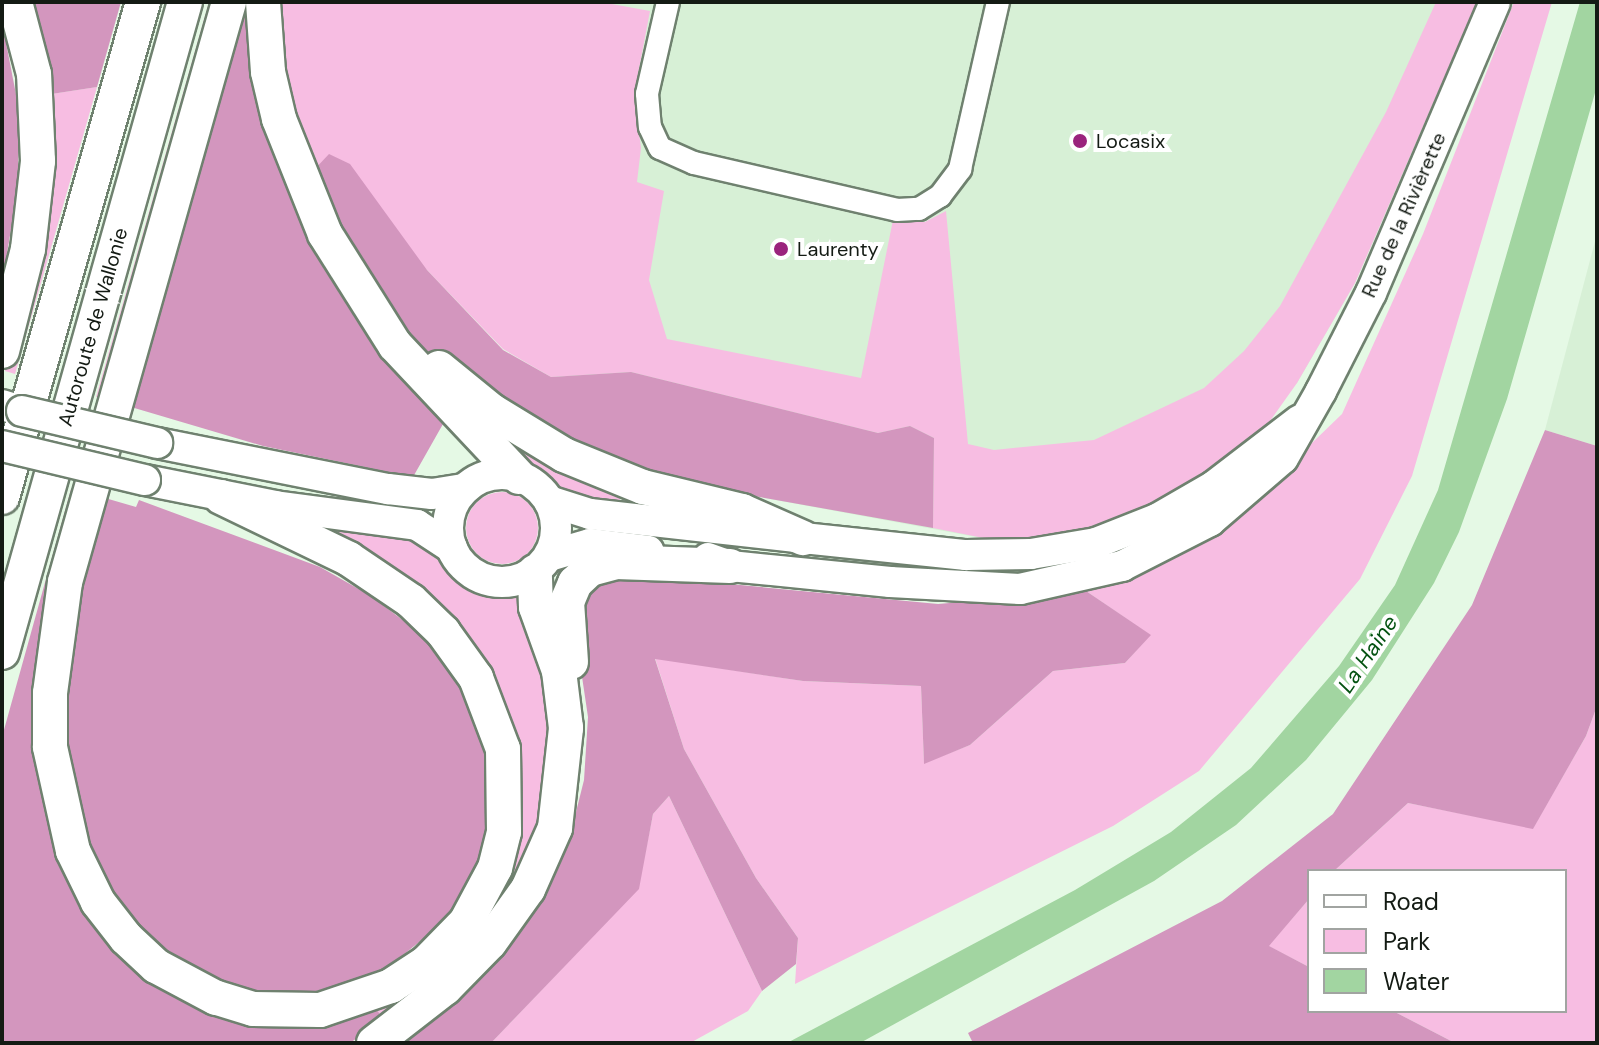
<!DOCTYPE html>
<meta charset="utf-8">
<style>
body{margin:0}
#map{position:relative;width:1599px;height:1045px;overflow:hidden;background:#e5f9e5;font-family:"DM Sans",sans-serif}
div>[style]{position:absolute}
.built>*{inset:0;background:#d7f0d6}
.green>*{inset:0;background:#f7bde2}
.round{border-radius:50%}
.forest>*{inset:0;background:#d396be}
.water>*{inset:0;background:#a2d5a1}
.roads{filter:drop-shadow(2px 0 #6f816f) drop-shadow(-2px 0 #6f816f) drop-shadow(0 2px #6f816f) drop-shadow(0 -2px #6f816f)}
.minor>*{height:22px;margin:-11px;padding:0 11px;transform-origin:11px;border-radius:11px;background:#fff}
.major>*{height:30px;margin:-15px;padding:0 15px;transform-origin:15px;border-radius:15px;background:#fff}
.major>.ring{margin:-15px;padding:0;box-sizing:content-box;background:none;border:30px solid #fff;border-radius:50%}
.highway>*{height:34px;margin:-17px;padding:0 17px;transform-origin:17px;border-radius:17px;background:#fff}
.bridges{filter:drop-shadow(2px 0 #6f816f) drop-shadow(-2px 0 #6f816f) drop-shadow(0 2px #6f816f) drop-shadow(0 -2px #6f816f)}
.major-bridge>*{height:30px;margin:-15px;padding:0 15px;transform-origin:15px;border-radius:15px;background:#fff}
.dots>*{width:22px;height:22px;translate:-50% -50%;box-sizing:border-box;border:4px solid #fff;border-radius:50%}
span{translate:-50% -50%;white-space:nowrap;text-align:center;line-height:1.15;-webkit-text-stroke:8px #fff;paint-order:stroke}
.poi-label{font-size:20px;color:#141b14}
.left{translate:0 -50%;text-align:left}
.street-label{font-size:20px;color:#141b14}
.water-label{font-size:22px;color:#055312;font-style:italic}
.frame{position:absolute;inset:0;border:4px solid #141b14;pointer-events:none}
.legend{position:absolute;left:1307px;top:869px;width:260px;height:144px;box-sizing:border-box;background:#fff;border:2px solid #a1a4a1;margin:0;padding:10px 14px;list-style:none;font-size:24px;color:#141b14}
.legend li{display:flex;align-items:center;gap:16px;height:40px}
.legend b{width:40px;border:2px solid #a1a4a1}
</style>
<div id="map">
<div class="built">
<i style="clip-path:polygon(276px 2px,1477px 2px,1355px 283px,1297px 383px,1053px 541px,1009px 543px,705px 487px,312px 172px)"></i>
<i style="clip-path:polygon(1597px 234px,1597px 446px,1545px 430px)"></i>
</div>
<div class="green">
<i style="clip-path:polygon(209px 2px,219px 2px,107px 400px,96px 397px)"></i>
<i style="clip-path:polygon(276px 2px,601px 2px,650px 11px,634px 95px,641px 148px,637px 182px,664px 191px,649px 280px,667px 339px,861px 378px,893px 220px,925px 222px,946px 211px,968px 444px,994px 450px,1094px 440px,1204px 388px,1244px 351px,1280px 306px,1386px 112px,1436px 2px,1477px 2px,1355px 283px,1297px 383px,1253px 445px,1115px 530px,1009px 543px,933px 528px,934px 438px,910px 426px,878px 433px,631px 372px,551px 377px,503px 349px,427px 270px,312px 172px,279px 44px)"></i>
<i style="clip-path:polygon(1514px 2px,1552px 2px,1412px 476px,1360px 579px,1199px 771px,1113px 826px,795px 984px,798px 938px,756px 878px,684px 749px,655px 658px,803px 681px,921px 686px,924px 763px,970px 745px,1053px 671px,1125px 663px,1150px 635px,1086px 591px,1222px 530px,1342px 414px,1423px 234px)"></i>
<i style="clip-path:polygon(97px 87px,15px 374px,5px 371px,31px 277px,45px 95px)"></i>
<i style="clip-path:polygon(459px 399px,622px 493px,618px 506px,562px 492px)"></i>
<i class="round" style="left:466px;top:492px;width:72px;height:72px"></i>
<i style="clip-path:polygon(334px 523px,404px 530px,437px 549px,452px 574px,472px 589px,501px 597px,522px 595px,544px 662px,552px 724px,540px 833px,501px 907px,384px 1019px,372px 1004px,485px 907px,494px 697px,333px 538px)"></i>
<i style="clip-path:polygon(1597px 706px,1597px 1043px,1455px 1043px,1393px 1011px,1565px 1011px,1565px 871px,1334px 871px,1408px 803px,1533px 828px,1586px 736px)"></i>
<i style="clip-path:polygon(669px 796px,762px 991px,748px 1011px,690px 1043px,491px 1043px,638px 889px,653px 814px)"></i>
<i style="clip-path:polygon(1309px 899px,1309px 967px,1268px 946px)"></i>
</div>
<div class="forest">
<i style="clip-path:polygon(24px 2px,121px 2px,97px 87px,45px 95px)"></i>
<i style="clip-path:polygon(245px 2px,250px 2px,312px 172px,329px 154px,350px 164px,427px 270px,503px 350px,551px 377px,631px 372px,878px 433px,910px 426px,934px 438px,933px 528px,653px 478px,456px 401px,413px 477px,263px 446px,131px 407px)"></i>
<i style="clip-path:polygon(2px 22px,20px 115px,17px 194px,2px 283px)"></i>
<i style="clip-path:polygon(1545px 430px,1597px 446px,1597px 706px,1586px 736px,1533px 829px,1408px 803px,1334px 871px,1309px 871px,1309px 899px,1269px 946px,1309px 967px,1309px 1011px,1393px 1011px,1455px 1043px,973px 1043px,968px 1033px,1222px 901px,1333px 814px,1472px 605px)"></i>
<i style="clip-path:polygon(71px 489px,81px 492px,55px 586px,60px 841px,191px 998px,372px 1004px,384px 1019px,350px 1043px,2px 1043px,2px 737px)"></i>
<i style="clip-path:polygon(105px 498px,136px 507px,139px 500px,320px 567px,371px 596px,421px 634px,453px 677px,476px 719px,489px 764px,486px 837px,470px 882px,444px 922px,377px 976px,296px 996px,246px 991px,207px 978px,173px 958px,141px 930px,108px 887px,85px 837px,72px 785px,66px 729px,68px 665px,79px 596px)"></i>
<i style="clip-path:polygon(625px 574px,938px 604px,1086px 591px,1151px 635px,1125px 663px,1053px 671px,970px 745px,924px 764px,921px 686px,803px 681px,655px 659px,684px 749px,756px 878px,798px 938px,796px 964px,762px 991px,669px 796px,653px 814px,639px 889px,491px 1043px,399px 1043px,570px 836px,584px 780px,588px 717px,574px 623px,588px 585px)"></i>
</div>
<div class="water">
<i style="clip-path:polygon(1580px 2px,1597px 2px,1597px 86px,1507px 399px,1459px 532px,1434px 583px,1372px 680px,1306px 760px,1236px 825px,1154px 881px,860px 1043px,787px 1043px,1075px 890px,1171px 832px,1251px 768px,1339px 666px,1395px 585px,1438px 490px)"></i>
</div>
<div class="roads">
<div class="minor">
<i style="left:668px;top:2px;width:94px;rotate:102.9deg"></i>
<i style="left:647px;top:94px;width:33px;rotate:85deg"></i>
<i style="left:650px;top:127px;width:23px;rotate:65deg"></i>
<i style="left:660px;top:148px;width:37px;rotate:24deg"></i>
<i style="left:694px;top:163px;width:208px;rotate:13deg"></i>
<i style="left:897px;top:210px;width:22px;rotate:-3deg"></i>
<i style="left:919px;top:209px;width:25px;rotate:-32deg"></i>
<i style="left:940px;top:196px;width:34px;rotate:-53deg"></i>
<i style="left:960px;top:169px;width:171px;rotate:-77.2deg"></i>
</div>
<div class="major">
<i style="left:2px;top:405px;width:21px;rotate:17deg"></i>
<i style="left:157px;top:443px;width:236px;rotate:11.3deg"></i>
<i style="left:388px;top:489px;width:44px;rotate:6.5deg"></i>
<i style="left:432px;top:494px;width:33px;rotate:-9deg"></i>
<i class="ring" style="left:448px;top:474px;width:78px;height:78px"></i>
<i style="left:145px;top:480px;width:133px;rotate:11.3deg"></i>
<i style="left:275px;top:506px;width:143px;rotate:7.6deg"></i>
<i style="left:417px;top:525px;width:42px;rotate:33.3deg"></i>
<i style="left:549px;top:501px;width:43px;rotate:17.6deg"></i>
<i style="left:590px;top:514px;width:214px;rotate:6.4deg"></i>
<i style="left:803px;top:538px;width:164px;rotate:6deg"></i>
<i style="left:966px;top:555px;width:65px;rotate:-0.9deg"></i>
<i style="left:1031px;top:554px;width:66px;rotate:-9.6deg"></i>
<i style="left:1096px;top:543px;width:66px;rotate:-21.5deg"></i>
<i style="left:1157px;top:519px;width:66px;rotate:-30.1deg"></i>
<i style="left:1214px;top:486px;width:108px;rotate:-37.5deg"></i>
<i style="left:549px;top:556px;width:43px;rotate:-16.3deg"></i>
<i style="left:590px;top:544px;width:59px;rotate:6.8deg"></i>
<i style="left:708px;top:558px;width:23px;rotate:20deg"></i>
<i style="left:730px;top:566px;width:161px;rotate:5.7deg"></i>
<i style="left:890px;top:582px;width:130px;rotate:3.1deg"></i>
<i style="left:1020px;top:589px;width:105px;rotate:-12.7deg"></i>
<i style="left:1122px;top:566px;width:99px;rotate:-27.1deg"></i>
<i style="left:1210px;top:521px;width:96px;rotate:-40.8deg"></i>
<i style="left:1283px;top:458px;width:77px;rotate:-60.4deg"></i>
<i style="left:1321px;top:391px;width:110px;rotate:-63deg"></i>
<i style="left:1371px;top:293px;width:316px;rotate:-66.9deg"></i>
</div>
<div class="highway">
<i style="left:263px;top:2px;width:70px;rotate:85.9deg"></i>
<i style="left:268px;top:72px;width:48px;rotate:76.8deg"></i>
<i style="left:279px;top:119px;width:124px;rotate:68.2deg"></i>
<i style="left:325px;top:234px;width:131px;rotate:57.8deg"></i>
<i style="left:395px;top:345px;width:181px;rotate:46.8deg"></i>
<i style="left:2px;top:351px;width:105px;rotate:-75.7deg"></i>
<i style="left:28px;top:249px;width:89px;rotate:-83.5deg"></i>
<i style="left:38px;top:161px;width:87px;rotate:-92.6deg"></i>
<i style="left:34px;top:74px;width:74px;rotate:-104.8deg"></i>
<i style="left:439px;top:368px;width:68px;rotate:39.1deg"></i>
<i style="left:492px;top:411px;width:84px;rotate:31.4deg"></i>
<i style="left:564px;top:455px;width:85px;rotate:22.1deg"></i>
<i style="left:643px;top:487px;width:102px;rotate:13.6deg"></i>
<i style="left:742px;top:511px;width:67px;rotate:23.9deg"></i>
<i style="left:2px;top:497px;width:515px;rotate:-74.1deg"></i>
<i style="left:221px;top:497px;width:142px;rotate:25.8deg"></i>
<i style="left:349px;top:559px;width:75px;rotate:34.1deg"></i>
<i style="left:411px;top:601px;width:45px;rotate:44.1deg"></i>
<i style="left:443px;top:632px;width:57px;rotate:54.3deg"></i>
<i style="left:476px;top:678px;width:76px;rotate:69.2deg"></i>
<i style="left:503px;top:749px;width:83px;rotate:89.3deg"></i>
<i style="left:504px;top:832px;width:37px;rotate:104deg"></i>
<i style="left:495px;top:868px;width:61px;rotate:118.2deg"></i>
<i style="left:466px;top:922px;width:57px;rotate:134.3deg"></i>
<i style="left:426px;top:963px;width:42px;rotate:146.7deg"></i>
<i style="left:391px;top:986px;width:75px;rotate:161.3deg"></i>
<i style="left:320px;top:1010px;width:67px;rotate:-179.1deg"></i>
<i style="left:253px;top:1009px;width:39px;rotate:-163deg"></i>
<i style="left:216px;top:998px;width:68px;rotate:-151.9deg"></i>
<i style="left:156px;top:966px;width:41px;rotate:-137deg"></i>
<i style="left:126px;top:938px;width:46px;rotate:-127.9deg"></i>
<i style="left:98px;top:902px;width:57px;rotate:-116.1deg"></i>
<i style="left:73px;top:851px;width:107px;rotate:-102.5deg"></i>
<i style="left:50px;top:747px;width:54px;rotate:-90deg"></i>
<i style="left:50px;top:693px;width:112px;rotate:-82.3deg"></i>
<i style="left:65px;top:582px;width:603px;rotate:-74.21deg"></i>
<i style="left:2px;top:652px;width:675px;rotate:-74.28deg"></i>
<i style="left:571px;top:662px;width:60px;rotate:-93.8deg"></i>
<i style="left:567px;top:602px;width:21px;rotate:-67deg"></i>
<i style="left:575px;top:583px;width:21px;rotate:-43deg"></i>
<i style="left:590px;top:569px;width:27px;rotate:-15deg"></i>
<i style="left:616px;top:562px;width:114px;rotate:2deg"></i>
<i style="left:374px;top:1043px;width:90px;rotate:-37.8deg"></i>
<i style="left:445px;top:988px;width:64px;rotate:-45.6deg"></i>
<i style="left:490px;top:942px;width:65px;rotate:-54.4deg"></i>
<i style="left:528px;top:889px;width:67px;rotate:-66.1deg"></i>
<i style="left:555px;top:828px;width:101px;rotate:-83.7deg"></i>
<i style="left:566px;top:728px;width:57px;rotate:-97deg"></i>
<i style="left:559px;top:671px;width:68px;rotate:-109.8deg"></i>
<i style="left:536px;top:607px;width:35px;rotate:-92deg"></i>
</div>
</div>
<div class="bridges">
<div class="major-bridge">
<i style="left:22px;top:411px;width:139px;rotate:13.3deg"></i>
<i style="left:2px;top:446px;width:147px;rotate:13.4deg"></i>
</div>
</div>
<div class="dots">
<i style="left:1080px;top:141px;background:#9a237d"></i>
<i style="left:781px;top:249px;background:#9a237d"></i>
</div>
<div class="poi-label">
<span class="left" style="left:1096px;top:141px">Locasix</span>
<span class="left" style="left:797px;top:249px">Laurenty</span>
</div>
<div class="street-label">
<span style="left:1404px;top:215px;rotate:-66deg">Rue de la Rivièrette</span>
<span style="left:93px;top:327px;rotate:-74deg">Autoroute de Wallonie</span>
</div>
<div class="water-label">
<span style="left:1368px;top:654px;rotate:-56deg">La Haine</span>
</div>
<div class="frame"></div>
<ul class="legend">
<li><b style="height:10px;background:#fff"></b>Road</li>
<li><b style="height:22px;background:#f7bde2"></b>Park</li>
<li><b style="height:22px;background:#a2d5a1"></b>Water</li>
</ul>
</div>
